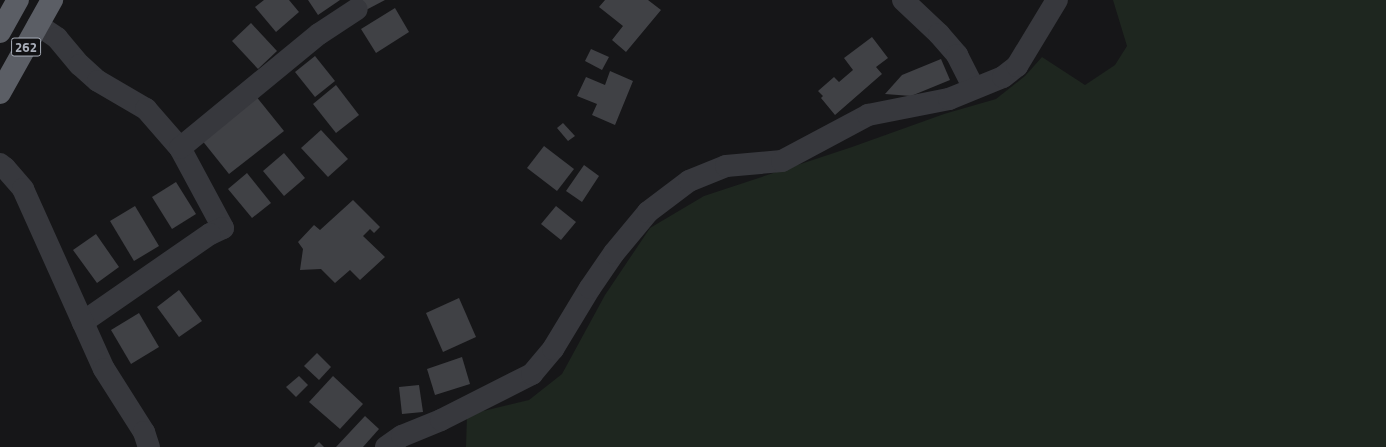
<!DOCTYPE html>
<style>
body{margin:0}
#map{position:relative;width:1386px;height:447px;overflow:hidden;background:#161618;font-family:"Titillium Web",sans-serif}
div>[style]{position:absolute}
.green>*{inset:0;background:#1e261f}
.building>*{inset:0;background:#404145}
.minor>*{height:22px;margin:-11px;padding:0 11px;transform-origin:11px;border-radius:11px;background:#37383d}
.trunk>*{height:22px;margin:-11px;padding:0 11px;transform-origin:11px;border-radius:11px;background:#5b5e65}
span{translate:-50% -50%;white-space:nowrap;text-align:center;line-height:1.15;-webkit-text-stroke:3px #111113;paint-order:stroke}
.shield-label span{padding:1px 3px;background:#111113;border:1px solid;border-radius:3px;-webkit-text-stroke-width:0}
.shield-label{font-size:13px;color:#a8adb8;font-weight:700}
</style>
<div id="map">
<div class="green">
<i style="clip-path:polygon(1113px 0,1386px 0,1386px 447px,466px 447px,467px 415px,529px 400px,562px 374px,605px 295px,650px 228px,704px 196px,852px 147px,944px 114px,996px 99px,1025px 76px,1042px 57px,1085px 85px,1115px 65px,1127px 46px)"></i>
</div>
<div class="building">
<i style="clip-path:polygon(264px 0,289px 0,299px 12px,276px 32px,255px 7px)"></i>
<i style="clip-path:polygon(308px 0,340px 0,318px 15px)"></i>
<i style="clip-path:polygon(361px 0,385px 0,366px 10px)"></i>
<i style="clip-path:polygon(605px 0,648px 0,661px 10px,626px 52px,612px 40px,623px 26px,599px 7px)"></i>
<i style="clip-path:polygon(395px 8px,409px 32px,376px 53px,361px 29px)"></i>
<i style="clip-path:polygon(251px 23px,277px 51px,258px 69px,232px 41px)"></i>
<i style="clip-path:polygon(872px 37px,888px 58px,876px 67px,882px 74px,835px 115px,821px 98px,823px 96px,818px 91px,834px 77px,839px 82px,853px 70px,844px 58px)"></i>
<i style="clip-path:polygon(591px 49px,609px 57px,602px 70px,585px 61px)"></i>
<i style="clip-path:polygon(315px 56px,335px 81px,315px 97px,295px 72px)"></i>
<i style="clip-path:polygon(941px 59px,950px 80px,911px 96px,885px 94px,902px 75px)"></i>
<i style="clip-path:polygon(610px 71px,633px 81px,615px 125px,592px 115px,597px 104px,577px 96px,586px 77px,605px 85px)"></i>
<i style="clip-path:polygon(336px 85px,359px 115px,336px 133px,313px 104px)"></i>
<i style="clip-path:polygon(255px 95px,284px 131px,229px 174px,201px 139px)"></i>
<i style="clip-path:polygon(563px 123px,575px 136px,568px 141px,557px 128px)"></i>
<i style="clip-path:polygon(321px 130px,348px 159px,328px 177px,301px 148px)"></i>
<i style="clip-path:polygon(544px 146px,574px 169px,557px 191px,527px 168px)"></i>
<i style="clip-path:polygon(284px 153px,305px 178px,284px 196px,263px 171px)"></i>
<i style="clip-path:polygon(584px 165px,599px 176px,582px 202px,566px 191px)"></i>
<i style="clip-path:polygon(247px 173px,271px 203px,252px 218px,228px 189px)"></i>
<i style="clip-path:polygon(176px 182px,196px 214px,172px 229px,152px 197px)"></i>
<i style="clip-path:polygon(353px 200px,380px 227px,374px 233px,370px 229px,363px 236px,385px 257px,360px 280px,350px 270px,335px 283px,321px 269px,300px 270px,303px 249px,298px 242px,314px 225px,320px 230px)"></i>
<i style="clip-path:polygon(135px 206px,159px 246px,134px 261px,110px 221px)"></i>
<i style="clip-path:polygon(556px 206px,576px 222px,561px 240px,541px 224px)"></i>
<i style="clip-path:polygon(96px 234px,119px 267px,97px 283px,73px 250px)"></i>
<i style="clip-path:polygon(179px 290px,202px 321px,179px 337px,157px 307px)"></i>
<i style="clip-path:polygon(459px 298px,476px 337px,443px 352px,426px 313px)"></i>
<i style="clip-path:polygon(139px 313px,159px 347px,131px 364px,111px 330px)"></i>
<i style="clip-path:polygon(317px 353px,331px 367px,319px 380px,304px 366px)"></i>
<i style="clip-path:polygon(462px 357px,470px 384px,435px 395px,427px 369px)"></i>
<i style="clip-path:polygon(299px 376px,308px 385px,296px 397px,286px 387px)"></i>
<i style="clip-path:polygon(333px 376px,363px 404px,340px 429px,309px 402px)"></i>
<i style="clip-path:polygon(419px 385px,423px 412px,402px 414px,399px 387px)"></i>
<i style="clip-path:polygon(365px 416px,379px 429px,363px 447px,336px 447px)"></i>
<i style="clip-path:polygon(319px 442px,324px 447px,314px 447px)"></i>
</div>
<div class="minor">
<i style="left:903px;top:0;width:50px;rotate:43.4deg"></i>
<i style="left:939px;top:34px;width:28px;rotate:49deg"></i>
<i style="left:957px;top:55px;width:37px;rotate:63deg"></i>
<i style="left:38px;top:25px;width:23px;rotate:34deg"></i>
<i style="left:57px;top:38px;width:35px;rotate:50deg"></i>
<i style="left:80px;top:65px;width:24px;rotate:42deg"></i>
<i style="left:98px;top:81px;width:56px;rotate:30.3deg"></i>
<i style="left:146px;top:109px;width:52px;rotate:48.9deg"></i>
<i style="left:180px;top:148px;width:91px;rotate:61.7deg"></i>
<i style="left:223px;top:228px;width:14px;rotate:155deg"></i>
<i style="left:210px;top:234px;width:155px;rotate:145.3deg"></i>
<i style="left:180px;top:148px;width:180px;rotate:-39.4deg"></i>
<i style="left:319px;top:34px;width:45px;rotate:-33.3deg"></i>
<i style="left:0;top:164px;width:6px;rotate:39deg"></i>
<i style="left:5px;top:168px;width:28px;rotate:49deg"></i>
<i style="left:23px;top:189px;width:197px;rotate:65.8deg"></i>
<i style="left:104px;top:369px;width:75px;rotate:57.6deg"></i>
<i style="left:144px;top:432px;width:16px;rotate:72deg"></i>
<i style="left:386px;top:447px;width:19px;rotate:-35deg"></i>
<i style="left:402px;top:436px;width:42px;rotate:-22.3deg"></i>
<i style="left:441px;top:420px;width:102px;rotate:-26.8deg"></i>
<i style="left:532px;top:374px;width:33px;rotate:-50deg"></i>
<i style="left:553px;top:349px;width:71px;rotate:-58.8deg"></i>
<i style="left:590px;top:288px;width:42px;rotate:-55.6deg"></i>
<i style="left:614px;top:253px;width:53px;rotate:-50.3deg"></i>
<i style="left:648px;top:212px;width:51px;rotate:-37.1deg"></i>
<i style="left:689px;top:181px;width:40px;rotate:-22deg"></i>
<i style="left:726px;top:166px;width:56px;rotate:-5.1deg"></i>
<i style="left:782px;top:161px;width:98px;rotate:-28.1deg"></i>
<i style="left:868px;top:115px;width:83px;rotate:-11.2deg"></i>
<i style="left:949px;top:99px;width:58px;rotate:-22.2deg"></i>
<i style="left:1003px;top:77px;width:18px;rotate:-38deg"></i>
<i style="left:1017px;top:66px;width:77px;rotate:-58.8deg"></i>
</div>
<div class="trunk">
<i style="left:0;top:32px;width:37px;rotate:-61deg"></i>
<i style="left:0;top:93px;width:107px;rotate:-60.8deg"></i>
</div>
<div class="shield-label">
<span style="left:26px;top:47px">262</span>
</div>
</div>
